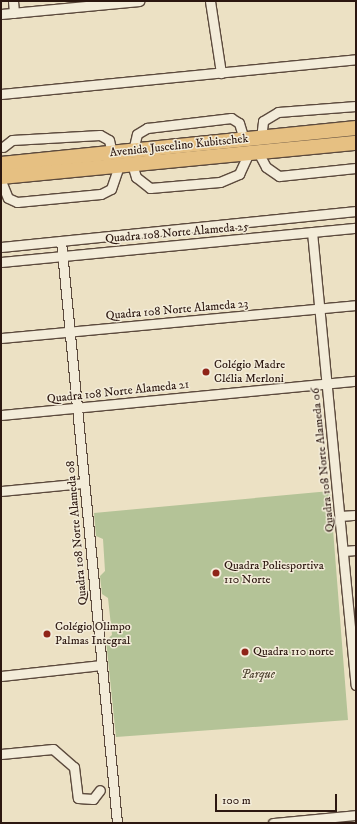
<!DOCTYPE html>
<meta charset="utf-8">
<style>
body{margin:0}
#map{position:relative;width:357px;height:824px;overflow:hidden;background:#ece1c4;font-family:"IM FELL DW Pica",serif}
div>[style]{position:absolute}
.green>*{inset:0;background:#b4c397}
.roads{filter:drop-shadow(1px 0 #5c4a3d) drop-shadow(-1px 0 #5c4a3d) drop-shadow(0 1px #5c4a3d) drop-shadow(0 -1px #5c4a3d)}
.minor>*{height:9px;margin:-4.5px;padding:0 4.5px;transform-origin:4.5px;border-radius:4.5px;background:#f3ecd9}
.primary>*{height:14px;margin:-7px;padding:0 7px;transform-origin:7px;border-radius:7px;background:#e6c082}
.dots>*{width:11px;height:11px;translate:-50% -50%;box-sizing:border-box;border:2px solid #f3ecd9;border-radius:50%}
span{translate:-50% -50%;white-space:nowrap;text-align:center;line-height:1.15;-webkit-text-stroke:3px #f3ecd9;paint-order:stroke}
.street-label{font-size:12px;color:#2c1710}
.poi-label{font-size:12px;color:#2c1710}
.left{translate:0 -50%;text-align:left}
.park-label{font-size:12px;color:#554b38;font-style:italic}
.frame{position:absolute;inset:0;border:2px solid #2c1710;pointer-events:none}
.scale{position:absolute;left:215px;top:794px;width:122px;height:18px;box-sizing:border-box;border:2px solid #2c1710;border-top:0;padding-left:5px;font-size:12px;line-height:14px;white-space:nowrap;color:#2c1710;-webkit-text-stroke:3px #f3ecd9;paint-order:stroke}
</style>
<div id="map">
<div class="green">
<i style="clip-path:polygon(330px 491px,348px 720px,116px 737px,106px 640px,112px 635px,108px 598px,102px 594px,100px 576px,105px 571px,103px 539px,96px 536px,94px 513px)"></i>
</div>
<div class="roads">
<div class="minor">
<i style="left:13px;top:1px;width:12px;rotate:85deg"></i>
<i style="left:210px;top:1px;width:73px;rotate:81.3deg"></i>
<i style="left:1px;top:14px;width:139px;rotate:-5.4deg"></i>
<i style="left:1px;top:94px;width:357px;rotate:-5.6deg"></i>
<i style="left:261px;top:138px;width:17px;rotate:-83deg"></i>
<i style="left:263px;top:121px;width:17px;rotate:-31deg"></i>
<i style="left:278px;top:112px;width:78px;rotate:-4.4deg"></i>
<i style="left:3px;top:147px;width:11px;rotate:-38deg"></i>
<i style="left:12px;top:140px;width:88px;rotate:-3.3deg"></i>
<i style="left:100px;top:135px;width:10px;rotate:29deg"></i>
<i style="left:109px;top:140px;width:13px;rotate:77deg"></i>
<i style="left:133px;top:151px;width:17px;rotate:-77deg"></i>
<i style="left:137px;top:134px;width:12px;rotate:-31deg"></i>
<i style="left:147px;top:128px;width:85px;rotate:-6.8deg"></i>
<i style="left:231px;top:118px;width:9px;rotate:32deg"></i>
<i style="left:239px;top:123px;width:17px;rotate:73deg"></i>
<i style="left:258px;top:152px;width:17px;rotate:62deg"></i>
<i style="left:266px;top:167px;width:16px;rotate:35deg"></i>
<i style="left:279px;top:176px;width:77px;rotate:-5.9deg"></i>
<i style="left:132px;top:164px;width:14px;rotate:73deg"></i>
<i style="left:136px;top:177px;width:18px;rotate:38deg"></i>
<i style="left:150px;top:188px;width:70px;rotate:-4.9deg"></i>
<i style="left:220px;top:182px;width:21px;rotate:-23deg"></i>
<i style="left:239px;top:174px;width:23px;rotate:-65deg"></i>
<i style="left:1px;top:181px;width:18px;rotate:68deg"></i>
<i style="left:8px;top:198px;width:10px;rotate:24deg"></i>
<i style="left:17px;top:202px;width:84px;rotate:-5.4deg"></i>
<i style="left:101px;top:194px;width:11px;rotate:-27deg"></i>
<i style="left:111px;top:189px;width:24px;rotate:-71deg"></i>
<i style="left:312px;top:232px;width:455px;rotate:84.5deg"></i>
<i style="left:61px;top:241px;width:585px;rotate:84.5deg"></i>
<i style="left:1px;top:247px;width:357px;rotate:-5.8deg"></i>
<i style="left:1px;top:262px;width:357px;rotate:-5.5deg"></i>
<i style="left:1px;top:338px;width:357px;rotate:-5.3deg"></i>
<i style="left:1px;top:415px;width:357px;rotate:-5.5deg"></i>
<i style="left:1px;top:491px;width:83px;rotate:-5.5deg"></i>
<i style="left:340px;top:516px;width:16px;rotate:-4deg"></i>
<i style="left:344px;top:551px;width:12px;rotate:-5deg"></i>
<i style="left:1px;top:676px;width:101px;rotate:-6.3deg"></i>
<i style="left:1px;top:754px;width:52px;rotate:-5.5deg"></i>
<i style="left:53px;top:749px;width:28px;rotate:41deg"></i>
<i style="left:74px;top:767px;width:31px;rotate:83deg"></i>
<i style="left:78px;top:798px;width:15px;rotate:4deg"></i>
<i style="left:93px;top:799px;width:11px;rotate:-52deg"></i>
<i style="left:273px;top:823px;width:83px;rotate:-5.5deg"></i>
</div>
<div class="primary">
<i style="left:1px;top:164px;width:357px;rotate:-5.8deg"></i>
<i style="left:1px;top:177px;width:357px;rotate:-5.5deg"></i>
</div>
</div>
<div class="dots">
<i style="left:206px;top:372px;background:#8f2418"></i>
<i style="left:216px;top:573px;background:#8f2418"></i>
<i style="left:47px;top:634px;background:#8f2418"></i>
<i style="left:245px;top:652px;background:#8f2418"></i>
</div>
<div class="street-label">
<span style="left:179px;top:146px;rotate:-6deg">Avenida Juscelino Kubitschek</span>
<span style="left:177px;top:233px;rotate:-5deg">Quadra 108 Norte Alameda 25</span>
<span style="left:177px;top:310px;rotate:-5deg">Quadra 108 Norte Alameda 23</span>
<span style="left:118px;top:392px;rotate:-6deg">Quadra 108 Norte Alameda 21</span>
<span style="left:323px;top:460px;rotate:-96deg">Quadra 108 Norte Alameda 06</span>
<span style="left:77px;top:533px;rotate:-95deg">Quadra 108 Norte Alameda 08</span>
</div>
<div class="poi-label">
<span class="left" style="left:214px;top:372px">Colégio Madre<br>Clélia Merloni</span>
<span class="left" style="left:224px;top:573px">Quadra Poliesportiva<br>110 Norte</span>
<span class="left" style="left:55px;top:634px">Colégio Olimpo<br>Palmas Integral</span>
<span class="left" style="left:253px;top:652px">Quadra 110 norte</span>
</div>
<div class="park-label">
<span style="left:258px;top:675px">Parque</span>
</div>
<div class="frame"></div>
<div class="scale">100 m</div>
</div>
